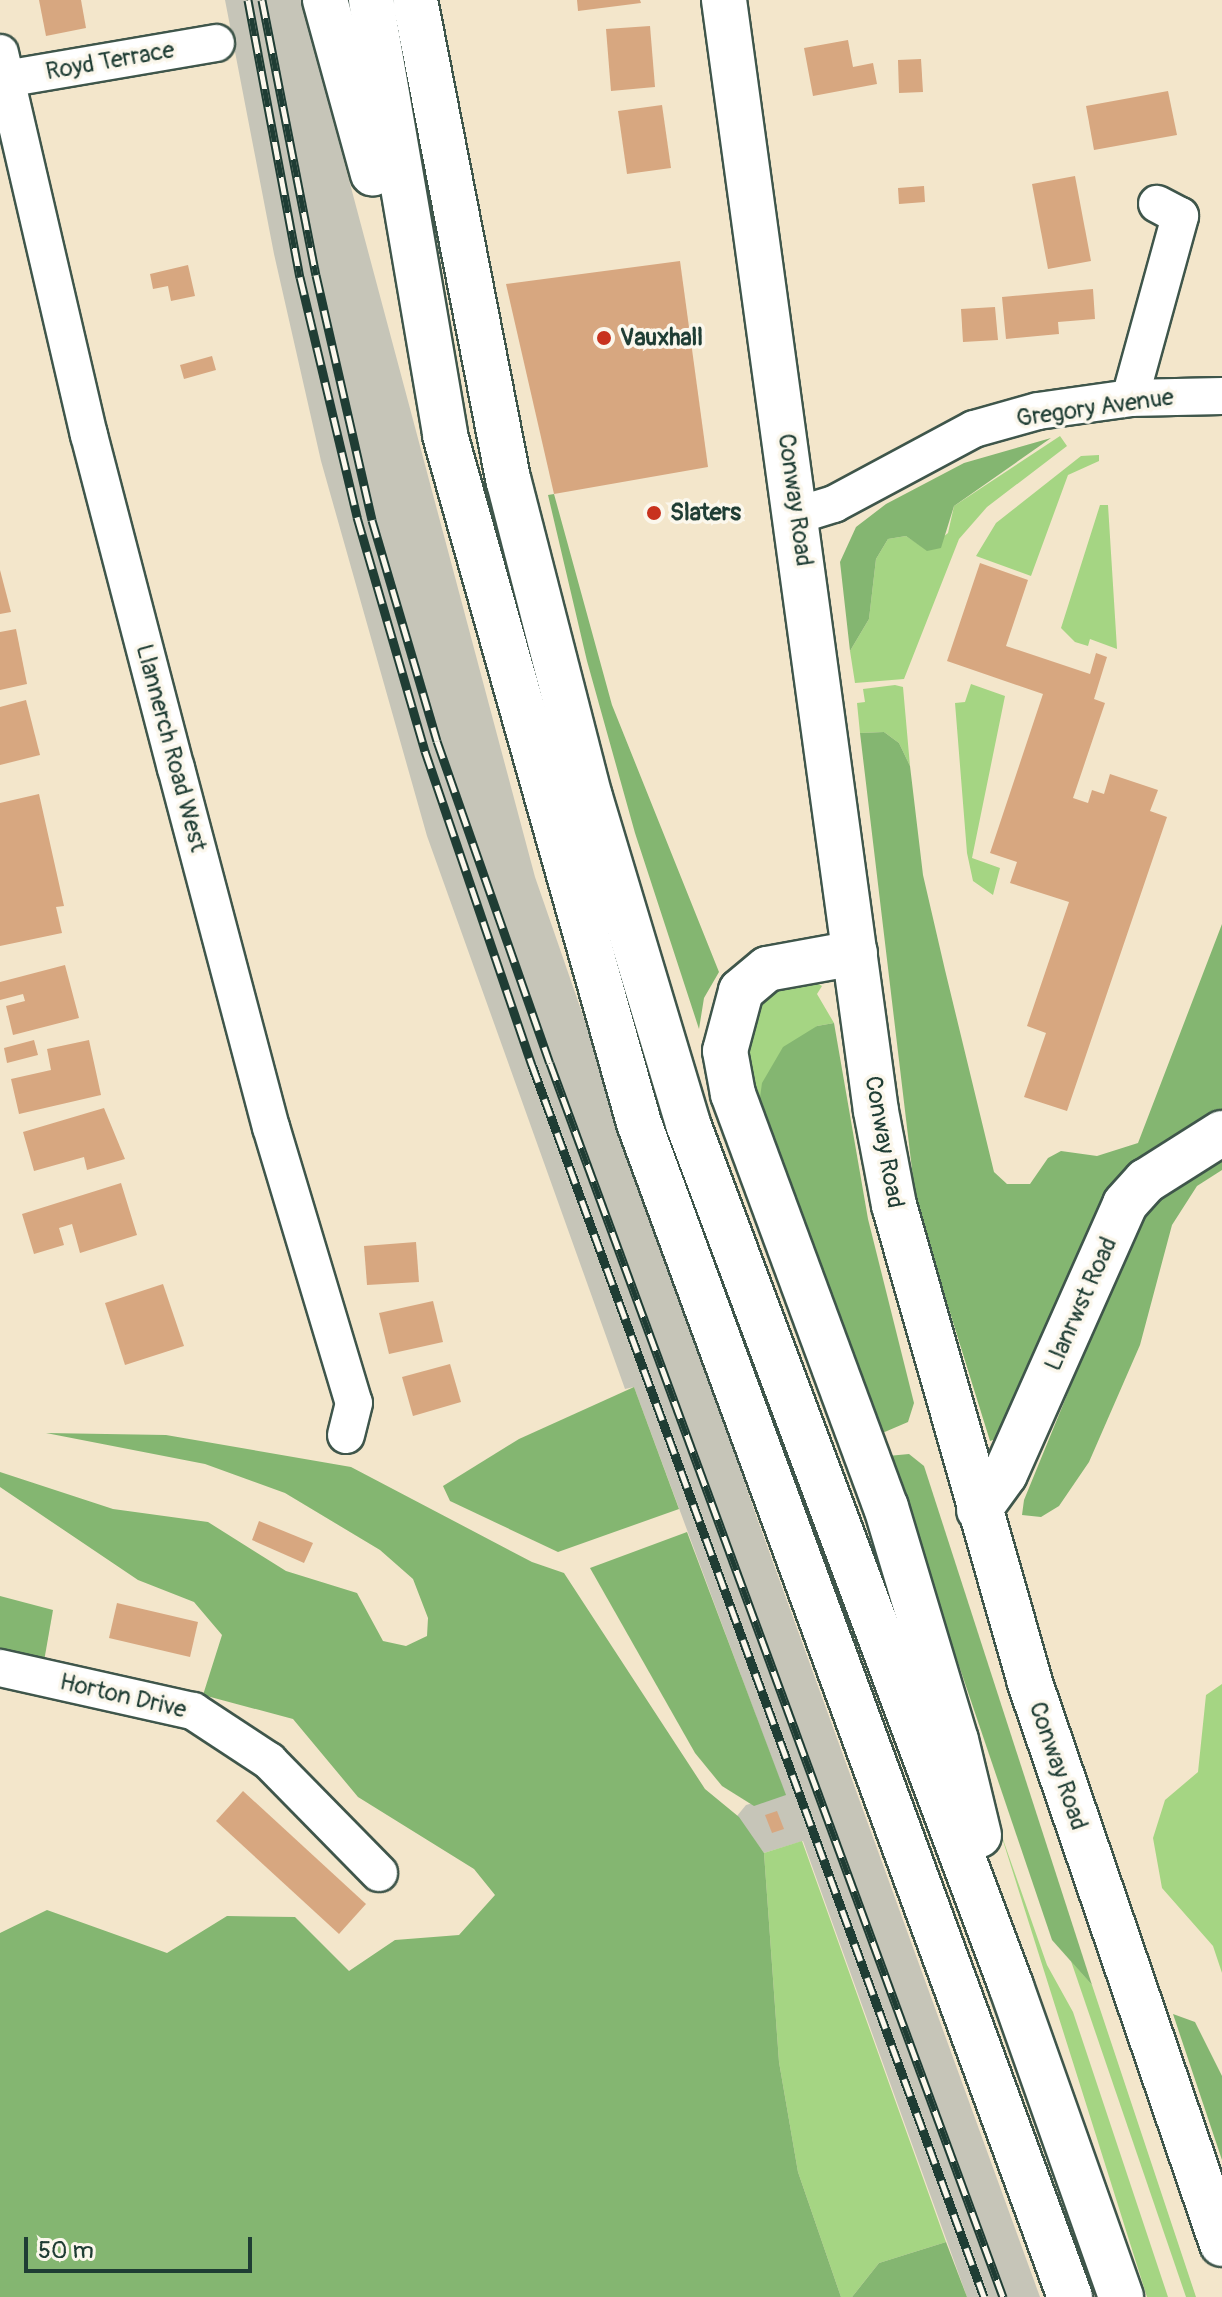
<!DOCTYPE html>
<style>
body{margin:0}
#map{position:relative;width:1222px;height:2297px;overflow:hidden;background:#f3e6cb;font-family:Pangolin,sans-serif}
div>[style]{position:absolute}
.industrial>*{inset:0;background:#c6c5b8}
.green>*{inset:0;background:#a5d583}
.forest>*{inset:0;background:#84b671}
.building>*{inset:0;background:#d7a780}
.roads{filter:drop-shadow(2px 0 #3f564b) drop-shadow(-2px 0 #3f564b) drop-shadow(0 2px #3f564b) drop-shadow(0 -2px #3f564b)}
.street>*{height:36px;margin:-18px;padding:0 18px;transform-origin:18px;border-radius:18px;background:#fff}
.secondary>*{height:44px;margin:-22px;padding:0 22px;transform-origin:22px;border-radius:22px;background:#fff}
.primary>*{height:44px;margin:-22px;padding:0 22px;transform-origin:22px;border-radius:22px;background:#fff}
.highway>*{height:44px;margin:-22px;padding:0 22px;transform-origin:22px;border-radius:22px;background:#fff}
.rail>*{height:9px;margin-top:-4.5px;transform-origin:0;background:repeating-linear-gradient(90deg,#fbf7ec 0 18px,#1f3d34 0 36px);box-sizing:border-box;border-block:2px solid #1f3d34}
.dots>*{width:22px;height:22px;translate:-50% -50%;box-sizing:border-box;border:4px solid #fbf7ec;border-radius:50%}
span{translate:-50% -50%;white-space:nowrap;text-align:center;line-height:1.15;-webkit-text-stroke:7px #fbf7ec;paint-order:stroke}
.street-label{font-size:24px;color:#1f3d34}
.poi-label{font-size:24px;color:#1f3d34;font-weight:700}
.left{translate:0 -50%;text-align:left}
.scale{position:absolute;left:24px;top:2237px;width:228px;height:36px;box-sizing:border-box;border:4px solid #1f3d34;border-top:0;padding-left:10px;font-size:24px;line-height:28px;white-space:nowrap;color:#1f3d34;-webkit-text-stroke:6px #fbf7ec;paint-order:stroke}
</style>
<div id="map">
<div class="industrial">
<i style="clip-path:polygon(225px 0,301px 0,535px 877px,758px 1521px,1040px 2297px,967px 2297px,803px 1841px,764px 1853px,737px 1816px,746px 1805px,785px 1794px,634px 1387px,625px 1389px,427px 836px,321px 461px,274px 254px)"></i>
</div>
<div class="green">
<i style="clip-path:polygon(1060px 436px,1067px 446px,987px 507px,959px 539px,904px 679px,855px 683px,850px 651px,869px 619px,876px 559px,888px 539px,906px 536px,927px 550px,948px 533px,954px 506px)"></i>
<i style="clip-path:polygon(1099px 455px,1099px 461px,1068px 475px,1031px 576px,976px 556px,996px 523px,1081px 456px)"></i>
<i style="clip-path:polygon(1100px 505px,1108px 505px,1117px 649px,1090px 639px,1088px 646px,1075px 642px,1061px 628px)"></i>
<i style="clip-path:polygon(971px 684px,1005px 696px,972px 858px,1000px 868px,993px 895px,973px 881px,967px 853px,955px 703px,965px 702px)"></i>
<i style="clip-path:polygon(895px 685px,903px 687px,910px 766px,899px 743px,884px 732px,860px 733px,857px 703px,865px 702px,863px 689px)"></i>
<i style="clip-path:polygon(812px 980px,822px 986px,817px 994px,834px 1023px,817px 1026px,759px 1104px,742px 1060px,751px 1011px,771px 989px)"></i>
<i style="clip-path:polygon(1222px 1684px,1222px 1973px,1213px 1946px,1162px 1888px,1153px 1838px,1165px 1800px,1198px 1772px,1206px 1695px)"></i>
<i style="clip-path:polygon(998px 1825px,1047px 1965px,1073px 2012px,1168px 2297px,1147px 2297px)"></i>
<i style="clip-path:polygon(802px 1841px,946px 2242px,879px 2263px,852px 2297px,841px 2297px,798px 2172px,779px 2062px,764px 1853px)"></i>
<i style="clip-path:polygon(1071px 1961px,1092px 1985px,1196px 2297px,1186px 2297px)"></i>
</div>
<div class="forest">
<i style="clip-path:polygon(1051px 438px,954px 506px,941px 548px,927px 551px,906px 536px,888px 539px,876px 559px,869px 619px,850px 651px,840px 562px,856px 527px,886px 504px,964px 463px)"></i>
<i style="clip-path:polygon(554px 494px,612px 705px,719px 972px,704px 998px,699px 1029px,635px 833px,587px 661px,548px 495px)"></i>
<i style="clip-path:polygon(884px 732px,899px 743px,910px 766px,923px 875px,945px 970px,994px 1172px,1007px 1184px,1030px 1184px,1048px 1158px,1061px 1151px,1097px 1156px,1138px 1143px,1222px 924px,1222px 1116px,1116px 1188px,996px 1439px,990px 1441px,916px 1203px,860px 733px)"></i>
<i style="clip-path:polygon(834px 1023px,868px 1219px,914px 1403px,908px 1422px,880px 1434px,759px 1105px,762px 1083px,783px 1047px,817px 1026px)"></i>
<i style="clip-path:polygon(1222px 1149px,1222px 1170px,1197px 1186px,1172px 1225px,1140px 1345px,1089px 1462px,1059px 1506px,1041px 1517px,1022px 1515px,1024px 1500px,1142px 1212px)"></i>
<i style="clip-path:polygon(634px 1387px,679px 1509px,558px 1552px,450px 1501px,443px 1486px,519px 1439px)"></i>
<i style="clip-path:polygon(46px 1433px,166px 1435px,351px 1467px,532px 1562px,564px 1573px,705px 1789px,739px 1817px,764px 1853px,779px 2062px,798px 2172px,841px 2297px,0 2297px,0 1933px,47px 1910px,167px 1953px,227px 1916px,295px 1917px,349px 1971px,395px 1940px,459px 1935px,495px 1895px,474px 1869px,358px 1797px,293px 1719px,203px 1695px,222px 1635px,194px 1602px,138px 1580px,0 1487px,0 1472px,113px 1509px,208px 1522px,286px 1571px,357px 1593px,383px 1641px,406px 1646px,427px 1636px,428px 1618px,413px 1579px,380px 1550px,285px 1493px,205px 1464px)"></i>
<i style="clip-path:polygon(909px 1454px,924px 1466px,1092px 1985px,1052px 1940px,888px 1456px)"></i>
<i style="clip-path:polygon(687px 1532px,786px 1795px,754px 1806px,722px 1786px,695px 1753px,590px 1568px)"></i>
<i style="clip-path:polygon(0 1596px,53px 1610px,43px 1667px,0 1656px)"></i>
<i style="clip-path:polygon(1173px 2014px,1195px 2022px,1222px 2076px,1222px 2160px)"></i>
<i style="clip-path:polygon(946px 2242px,967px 2297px,852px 2297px,879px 2263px)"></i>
</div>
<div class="building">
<i style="clip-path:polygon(39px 0,81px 0,86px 28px,46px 36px)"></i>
<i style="clip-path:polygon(577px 0,640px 0,641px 3px,578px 11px)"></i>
<i style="clip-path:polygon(650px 26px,655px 87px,611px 91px,606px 29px)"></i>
<i style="clip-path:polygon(848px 40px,853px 67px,873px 63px,877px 84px,813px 96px,804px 48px)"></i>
<i style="clip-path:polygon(921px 59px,923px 92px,899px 93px,898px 60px)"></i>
<i style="clip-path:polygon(1168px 91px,1177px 135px,1094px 150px,1086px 106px)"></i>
<i style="clip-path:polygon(662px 105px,671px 168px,627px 174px,618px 111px)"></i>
<i style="clip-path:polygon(1075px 176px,1091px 261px,1048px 269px,1032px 184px)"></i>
<i style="clip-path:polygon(924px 186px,925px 202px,899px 204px,898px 188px)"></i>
<i style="clip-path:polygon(680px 261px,708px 467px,554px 494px,506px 284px)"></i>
<i style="clip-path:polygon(188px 265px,195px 296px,171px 301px,168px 286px,153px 289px,150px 274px)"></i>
<i style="clip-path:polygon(1093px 289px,1095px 319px,1058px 322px,1059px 334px,1006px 339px,1002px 297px)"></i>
<i style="clip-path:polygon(995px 307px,998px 340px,963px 342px,961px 309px)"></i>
<i style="clip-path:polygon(212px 356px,216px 370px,184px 379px,180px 365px)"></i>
<i style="clip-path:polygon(980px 563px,1028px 580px,1006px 646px,1090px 674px,1096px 653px,1107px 657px,1094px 699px,1105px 703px,1073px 798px,1088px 803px,1092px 790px,1104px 794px,1110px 774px,1158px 790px,1150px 811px,1167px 817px,1067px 1111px,1024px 1097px,1046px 1033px,1027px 1026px,1069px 902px,1010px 883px,1017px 862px,990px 853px,1043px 694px,947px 661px)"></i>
<i style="clip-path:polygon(0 570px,11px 612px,0 614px)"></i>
<i style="clip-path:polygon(16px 629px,27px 684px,0 690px,0 632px)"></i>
<i style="clip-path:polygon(26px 700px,40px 755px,0 765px,0 707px)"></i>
<i style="clip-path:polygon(39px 794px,64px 906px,56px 907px,62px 933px,0 946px,0 803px)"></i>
<i style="clip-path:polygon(65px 965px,79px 1018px,13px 1035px,6px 1006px,25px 1001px,23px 994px,0 1000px,0 982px)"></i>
<i style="clip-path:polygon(34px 1040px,38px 1055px,7px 1063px,4px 1048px)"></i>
<i style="clip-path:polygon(89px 1040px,101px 1095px,19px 1114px,11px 1079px,51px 1070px,47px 1049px)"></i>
<i style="clip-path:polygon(104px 1108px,125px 1159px,87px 1170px,84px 1157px,34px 1171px,23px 1132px)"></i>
<i style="clip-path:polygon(121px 1183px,137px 1235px,80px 1253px,72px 1224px,59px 1228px,64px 1245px,34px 1254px,22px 1214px)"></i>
<i style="clip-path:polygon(416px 1242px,419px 1282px,367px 1285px,364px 1246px)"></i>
<i style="clip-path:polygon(163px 1284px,184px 1346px,125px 1365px,105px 1303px)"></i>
<i style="clip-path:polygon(433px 1301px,443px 1342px,389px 1354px,379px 1313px)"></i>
<i style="clip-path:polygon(450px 1364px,461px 1402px,413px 1416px,402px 1377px)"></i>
<i style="clip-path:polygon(259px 1521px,313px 1543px,304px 1563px,252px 1540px)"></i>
<i style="clip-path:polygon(117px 1603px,198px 1622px,190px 1657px,109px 1638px)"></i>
<i style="clip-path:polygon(243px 1791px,366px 1904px,339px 1934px,216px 1821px)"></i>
<i style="clip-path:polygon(777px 1811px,784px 1829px,772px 1833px,765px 1815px)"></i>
</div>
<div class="roads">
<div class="street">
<i style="left:0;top:53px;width:392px;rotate:76.9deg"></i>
<i style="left:89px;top:435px;width:344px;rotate:75.4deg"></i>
<i style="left:176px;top:768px;width:371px;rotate:75.2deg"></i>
<i style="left:271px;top:1127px;width:288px;rotate:73.3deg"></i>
<i style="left:354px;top:1403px;width:33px;rotate:104deg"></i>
<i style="left:5px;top:79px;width:214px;rotate:-9.7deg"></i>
<i style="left:1130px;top:398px;width:189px;rotate:-74.6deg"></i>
<i style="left:1180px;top:216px;width:26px;rotate:-152deg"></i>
<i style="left:798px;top:515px;width:38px;rotate:-17deg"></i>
<i style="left:834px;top:504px;width:159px;rotate:-28.2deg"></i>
<i style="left:974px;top:429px;width:66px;rotate:-15.7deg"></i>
<i style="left:1038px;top:411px;width:93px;rotate:-8deg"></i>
<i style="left:1130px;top:398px;width:92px;rotate:-1.2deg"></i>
<i style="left:0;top:1668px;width:198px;rotate:12.6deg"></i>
<i style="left:193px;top:1711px;width:91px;rotate:33.3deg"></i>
<i style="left:269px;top:1761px;width:157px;rotate:45.5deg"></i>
</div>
<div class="secondary">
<i style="left:979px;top:1510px;width:44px;rotate:-54.2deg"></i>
<i style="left:1005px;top:1474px;width:295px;rotate:-66deg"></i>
<i style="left:1125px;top:1204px;width:31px;rotate:-48deg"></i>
<i style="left:1146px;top:1181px;width:90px;rotate:-32.3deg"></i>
</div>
<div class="primary">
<i style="left:724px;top:0;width:1121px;rotate:82.21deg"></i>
<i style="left:876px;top:1111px;width:96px;rotate:79.2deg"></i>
<i style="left:894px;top:1205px;width:494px;rotate:74.1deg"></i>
<i style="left:1029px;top:1680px;width:596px;rotate:71.11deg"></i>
</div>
<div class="highway">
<i style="left:325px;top:0;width:180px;rotate:74.6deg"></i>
<i style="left:371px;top:0;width:441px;rotate:80.3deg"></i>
<i style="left:445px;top:435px;width:715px;rotate:74.25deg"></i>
<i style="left:639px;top:1123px;width:1251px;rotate:69.84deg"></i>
<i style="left:415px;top:0;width:491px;rotate:79deg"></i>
<i style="left:509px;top:482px;width:325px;rotate:75.6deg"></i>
<i style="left:590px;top:797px;width:341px;rotate:73.3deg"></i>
<i style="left:688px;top:1124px;width:921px;rotate:69.46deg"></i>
<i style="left:1011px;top:1986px;width:330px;rotate:70.5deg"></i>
<i style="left:855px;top:953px;width:89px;rotate:169.7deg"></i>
<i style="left:767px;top:969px;width:34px;rotate:140deg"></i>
<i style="left:741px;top:991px;width:62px;rotate:104.9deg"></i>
<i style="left:725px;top:1051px;width:44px;rotate:79.5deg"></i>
<i style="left:733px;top:1094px;width:440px;rotate:69.7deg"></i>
<i style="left:886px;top:1507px;width:243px;rotate:73.3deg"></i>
<i style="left:956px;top:1740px;width:98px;rotate:76.4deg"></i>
</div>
</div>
<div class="rail">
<i style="left:248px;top:0;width:282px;rotate:79.4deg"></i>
<i style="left:300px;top:277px;width:247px;rotate:76.6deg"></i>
<i style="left:357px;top:517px;width:244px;rotate:73.8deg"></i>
<i style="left:425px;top:751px;width:332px;rotate:71.2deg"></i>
<i style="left:532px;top:1065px;width:1312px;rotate:69.85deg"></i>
<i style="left:262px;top:0;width:280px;rotate:78.9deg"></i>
<i style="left:316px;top:275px;width:251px;rotate:77.1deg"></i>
<i style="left:372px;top:520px;width:230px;rotate:73.6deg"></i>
<i style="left:437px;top:741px;width:341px;rotate:70.7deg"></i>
<i style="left:550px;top:1063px;width:1315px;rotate:69.84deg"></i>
</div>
<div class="dots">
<i style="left:604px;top:338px;background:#c8321e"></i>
<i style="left:654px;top:513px;background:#c8321e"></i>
</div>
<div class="street-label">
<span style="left:110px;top:61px;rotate:-10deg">Royd Terrace</span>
<span style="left:1095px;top:408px;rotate:-8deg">Gregory Avenue</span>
<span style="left:795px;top:500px;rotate:82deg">Conway Road</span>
<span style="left:171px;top:748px;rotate:75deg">Llannerch Road West</span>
<span style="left:884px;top:1142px;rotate:80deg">Conway Road</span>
<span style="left:1081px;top:1304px;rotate:-66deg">Llanrwst Road</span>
<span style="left:123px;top:1696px;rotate:13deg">Horton Drive</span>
<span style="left:1058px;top:1766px;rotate:71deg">Conway Road</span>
</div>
<div class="poi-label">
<span class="left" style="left:620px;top:338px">Vauxhall</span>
<span class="left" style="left:670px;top:513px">Slaters</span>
</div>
<div class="scale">50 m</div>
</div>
